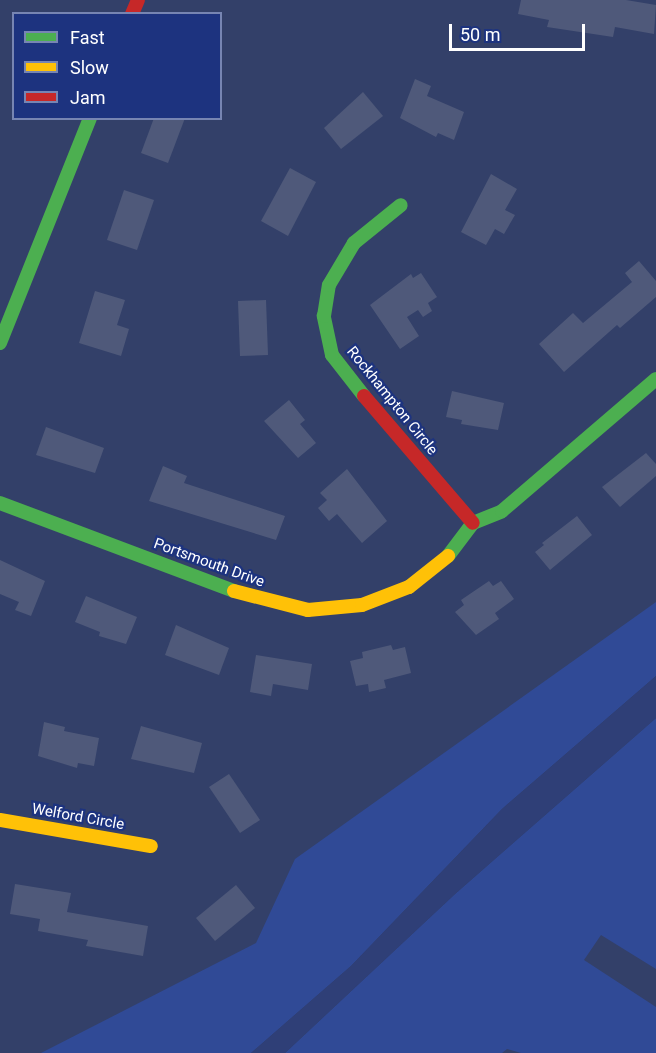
<!DOCTYPE html>
<style>
body{margin:0}
#map{position:relative;width:656px;height:1053px;overflow:hidden;background:#334069;font-family:Roboto,sans-serif}
div>[style]{position:absolute}
.green>*{inset:0;background:#304a96}
.water>*{inset:0;background:#2f3f77}
.building>*{inset:0;background:#4f597a}
.fast>*{height:14px;margin:-7px;padding:0 7px;transform-origin:7px;border-radius:7px;background:#4caf50}
.slow>*{height:14px;margin:-7px;padding:0 7px;transform-origin:7px;border-radius:7px;background:#ffc107}
.jam>*{height:14px;margin:-7px;padding:0 7px;transform-origin:7px;border-radius:7px;background:#c62828}
span{translate:-50% -50%;white-space:nowrap;text-align:center;line-height:1.15;-webkit-text-stroke:4.5px #1d337f;paint-order:stroke}
.street-label{font-size:15px;color:#fff}
.legend{position:absolute;left:12px;top:12px;width:210px;height:108px;box-sizing:border-box;background:#1d337f;border:2px solid #7785b2;margin:0;padding:8px 10px;list-style:none;font-size:18px;color:#fff}
.legend li{display:flex;align-items:center;gap:12px;height:30px}
.legend b{width:30px;border:2px solid #7785b2}
.scale{position:absolute;left:449px;top:24px;width:136px;height:27px;box-sizing:border-box;border:3px solid #fff;border-top:0;padding-left:8px;font-size:18px;line-height:21px;white-space:nowrap;color:#fff;-webkit-text-stroke:4px #1d337f;paint-order:stroke}
</style>
<div id="map">
<div class="green">
<i style="clip-path:polygon(656px 602px,656px 676px,502px 809px,351px 966px,251px 1053px,41px 1053px,256px 943px,295px 859px)"></i>
<i style="clip-path:polygon(656px 718px,656px 969px,601px 935px,584px 960px,656px 1007px,656px 1053px,521px 1053px,507px 1049px,502px 1053px,285px 1053px,455px 894px)"></i>
</div>
<div class="water">
<i style="clip-path:polygon(656px 676px,656px 718px,455px 894px,285px 1053px,251px 1053px,351px 966px,502px 809px)"></i>
</div>
<div class="building">
<i style="clip-path:polygon(521px 0,626px 0,656px 5px,654px 34px,615px 27px,613px 37px,547px 27px,549px 20px,518px 14px)"></i>
<i style="clip-path:polygon(415px 79px,431px 86px,427px 96px,464px 112px,454px 140px,438px 133px,436px 137px,400px 118px)"></i>
<i style="clip-path:polygon(363px 92px,383px 116px,341px 149px,324px 128px)"></i>
<i style="clip-path:polygon(154px 118px,185px 118px,168px 163px,141px 153px)"></i>
<i style="clip-path:polygon(290px 168px,316px 182px,288px 236px,261px 221px)"></i>
<i style="clip-path:polygon(491px 174px,517px 189px,505px 210px,515px 215px,504px 234px,495px 229px,486px 245px,461px 232px)"></i>
<i style="clip-path:polygon(124px 190px,154px 200px,137px 250px,107px 240px)"></i>
<i style="clip-path:polygon(639px 261px,656px 281px,656px 297px,620px 328px,617px 325px,564px 372px,539px 344px,573px 313px,583px 323px,632px 282px,625px 273px)"></i>
<i style="clip-path:polygon(421px 273px,437px 297px,428px 303px,432px 311px,423px 317px,418px 310px,407px 317px,419px 336px,400px 349px,370px 305px,411px 274px,413px 278px)"></i>
<i style="clip-path:polygon(95px 291px,125px 300px,117px 325px,129px 329px,121px 356px,79px 343px)"></i>
<i style="clip-path:polygon(266px 300px,268px 355px,240px 356px,238px 301px)"></i>
<i style="clip-path:polygon(452px 391px,504px 403px,498px 430px,461px 424px,462px 420px,446px 417px)"></i>
<i style="clip-path:polygon(289px 400px,305px 420px,300px 424px,316px 443px,298px 458px,264px 421px)"></i>
<i style="clip-path:polygon(46px 427px,104px 448px,95px 473px,36px 455px)"></i>
<i style="clip-path:polygon(646px 453px,656px 464px,656px 476px,620px 507px,602px 487px)"></i>
<i style="clip-path:polygon(163px 466px,187px 476px,184px 483px,285px 516px,276px 540px,149px 501px)"></i>
<i style="clip-path:polygon(347px 469px,387px 521px,362px 543px,337px 514px,329px 521px,318px 508px,327px 500px,320px 493px)"></i>
<i style="clip-path:polygon(577px 516px,592px 535px,550px 570px,535px 552px,544px 545px,542px 543px)"></i>
<i style="clip-path:polygon(0 560px,45px 581px,31px 616px,15px 610px,19px 602px,0 594px)"></i>
<i style="clip-path:polygon(489px 581px,493px 586px,501px 581px,514px 599px,495px 613px,499px 619px,476px 635px,455px 612px,464px 605px,461px 600px)"></i>
<i style="clip-path:polygon(86px 596px,137px 617px,126px 644px,99px 636px,100px 632px,75px 622px)"></i>
<i style="clip-path:polygon(176px 625px,229px 648px,219px 675px,165px 655px)"></i>
<i style="clip-path:polygon(391px 645px,393px 650px,405px 647px,411px 673px,384px 680px,386px 688px,369px 692px,368px 684px,356px 686px,350px 661px,363px 658px,362px 652px)"></i>
<i style="clip-path:polygon(256px 655px,312px 664px,308px 690px,273px 684px,271px 696px,250px 692px)"></i>
<i style="clip-path:polygon(44px 722px,65px 727px,64px 731px,99px 738px,94px 766px,78px 763px,77px 768px,38px 756px)"></i>
<i style="clip-path:polygon(141px 726px,202px 743px,194px 773px,131px 759px)"></i>
<i style="clip-path:polygon(229px 774px,260px 820px,240px 833px,209px 787px)"></i>
<i style="clip-path:polygon(15px 884px,71px 893px,67px 912px,148px 926px,143px 956px,86px 946px,88px 940px,38px 931px,40px 919px,10px 914px)"></i>
<i style="clip-path:polygon(236px 885px,255px 908px,215px 941px,196px 918px)"></i>
</div>
<div class="fast">
<i style="left:0;top:343px;width:242px;rotate:-68.2deg"></i>
<i style="left:364px;top:396px;width:52px;rotate:-128deg"></i>
<i style="left:332px;top:355px;width:40px;rotate:-102deg"></i>
<i style="left:324px;top:316px;width:31px;rotate:-81deg"></i>
<i style="left:329px;top:285px;width:49px;rotate:-59.2deg"></i>
<i style="left:354px;top:243px;width:60px;rotate:-39deg"></i>
<i style="left:0;top:503px;width:250px;rotate:20.6deg"></i>
<i style="left:448px;top:556px;width:41px;rotate:-52.9deg"></i>
<i style="left:473px;top:523px;width:31px;rotate:-22deg"></i>
<i style="left:502px;top:511px;width:203px;rotate:-40.6deg"></i>
</div>
<div class="slow">
<i style="left:234px;top:591px;width:76px;rotate:14.4deg"></i>
<i style="left:308px;top:610px;width:54px;rotate:-5.3deg"></i>
<i style="left:362px;top:605px;width:50px;rotate:-21deg"></i>
<i style="left:409px;top:587px;width:50px;rotate:-38.5deg"></i>
<i style="left:0;top:820px;width:153px;rotate:9.8deg"></i>
</div>
<div class="jam">
<i style="left:132px;top:14px;width:15px;rotate:-67deg"></i>
<i style="left:364px;top:396px;width:167px;rotate:49.4deg"></i>
</div>
<div class="street-label">
<span style="left:392px;top:401px;rotate:51deg">Rockhampton Circle</span>
<span style="left:209px;top:563px;rotate:20deg">Portsmouth Drive</span>
<span style="left:78px;top:817px;rotate:10deg">Welford Circle</span>
</div>
<ul class="legend">
<li><b style="height:8px;background:#4caf50"></b>Fast</li>
<li><b style="height:8px;background:#ffc107"></b>Slow</li>
<li><b style="height:8px;background:#c62828"></b>Jam</li>
</ul>
<div class="scale">50 m</div>
</div>
